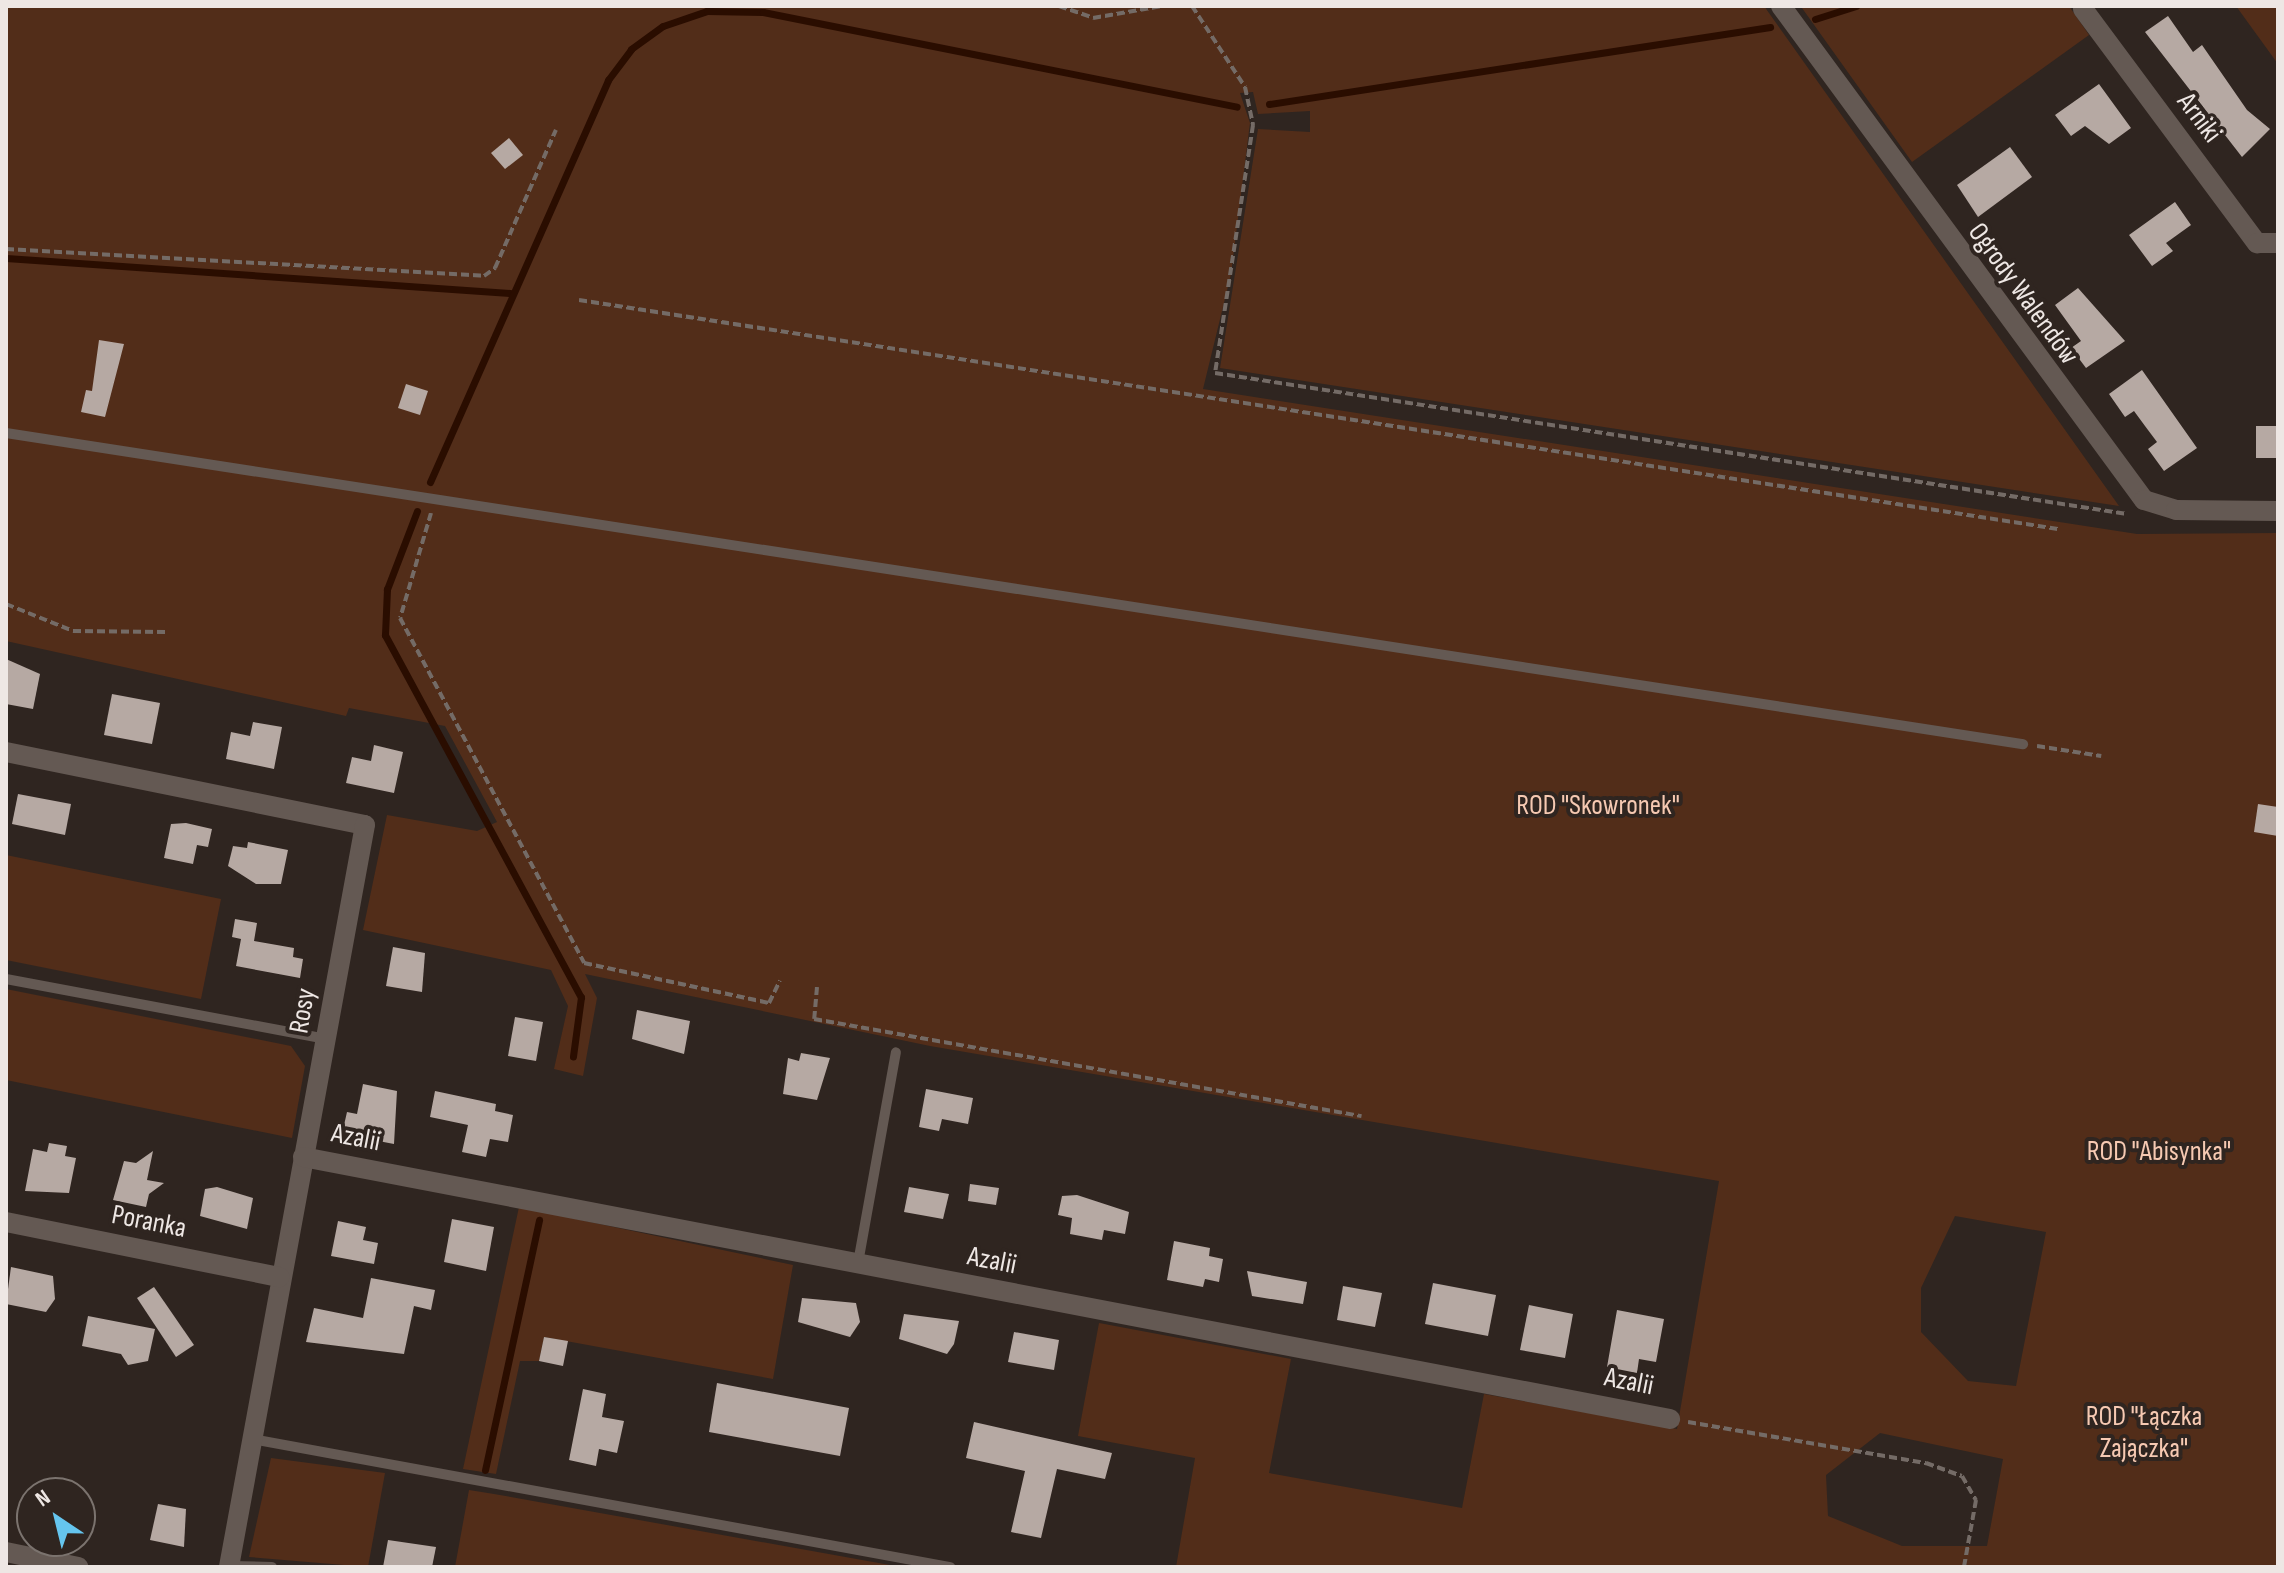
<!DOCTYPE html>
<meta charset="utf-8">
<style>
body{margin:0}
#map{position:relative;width:2284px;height:1573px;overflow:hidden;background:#2f2520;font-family:"Sofia Sans Condensed",sans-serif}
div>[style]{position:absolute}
.green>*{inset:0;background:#522d19}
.stream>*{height:7px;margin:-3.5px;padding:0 3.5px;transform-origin:3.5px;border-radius:3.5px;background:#2a0d00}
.building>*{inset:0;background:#b6a9a3}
.path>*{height:4px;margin-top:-2px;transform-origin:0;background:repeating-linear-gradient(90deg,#746b66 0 8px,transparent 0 12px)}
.lane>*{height:10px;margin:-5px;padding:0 5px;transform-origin:5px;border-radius:5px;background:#645953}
.street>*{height:20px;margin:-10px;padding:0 10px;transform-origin:10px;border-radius:10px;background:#645953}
span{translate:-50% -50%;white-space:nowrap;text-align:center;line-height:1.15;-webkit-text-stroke:8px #2f2520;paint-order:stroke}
.street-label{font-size:28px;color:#eee7e4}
.park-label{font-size:28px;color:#f6c9b2}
.frame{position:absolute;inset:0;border:8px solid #eee7e4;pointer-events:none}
.north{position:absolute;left:16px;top:1477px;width:80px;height:80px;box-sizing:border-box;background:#2f2520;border:2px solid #7b736e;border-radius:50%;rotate:325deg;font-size:22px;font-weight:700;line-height:32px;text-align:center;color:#eee7e4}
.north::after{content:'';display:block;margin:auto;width:28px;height:36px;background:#65c5ee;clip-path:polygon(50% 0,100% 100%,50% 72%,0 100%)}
</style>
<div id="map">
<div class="green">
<i style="clip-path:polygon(evenodd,6px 6px,1764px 6px,2119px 506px,1220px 368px,1258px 129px,1310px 132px,1310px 111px,1258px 114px,1253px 92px,1240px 93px,1250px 123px,1231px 274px,1203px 389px,2137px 534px,2278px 533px,2278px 1567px,1176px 1567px,1195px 1458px,1078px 1436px,1099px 1323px,1291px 1359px,1269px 1473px,1462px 1508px,1484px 1394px,1677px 1429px,1719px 1181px,930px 1046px,585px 974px,597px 998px,583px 1076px,554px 1069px,568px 1006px,551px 970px,363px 930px,387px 815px,477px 831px,497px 822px,445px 726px,349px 708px,346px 716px,6px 641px,6px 6px,1955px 1216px,2046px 1232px,2016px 1386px,1968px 1381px,1921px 1332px,1921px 1288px,1955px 1216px,6px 6px,1880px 1433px,2003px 1459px,1987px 1546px,1902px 1546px,1828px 1516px,1826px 1475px,1880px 1433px)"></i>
<i style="clip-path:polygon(2069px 6px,2089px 35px,1912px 162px,1802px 8px)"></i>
<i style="clip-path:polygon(2236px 6px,2278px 6px,2278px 64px)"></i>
<i style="clip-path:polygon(6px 855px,221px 899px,201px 999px,6px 960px)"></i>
<i style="clip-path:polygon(6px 989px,291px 1046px,305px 1066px,292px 1138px,6px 1080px)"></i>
<i style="clip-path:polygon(519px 1207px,793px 1265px,773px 1379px,544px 1337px,539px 1361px,520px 1361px,496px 1474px,463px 1469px)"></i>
<i style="clip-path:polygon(271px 1458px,385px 1473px,368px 1567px,249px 1557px)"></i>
<i style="clip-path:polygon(469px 1490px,494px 1494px,901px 1567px,455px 1567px)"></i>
</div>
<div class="stream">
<i style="left:1815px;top:19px;width:43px;rotate:-17.6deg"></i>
<i style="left:1269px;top:104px;width:507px;rotate:-8.74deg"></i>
<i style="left:6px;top:258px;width:505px;rotate:3.97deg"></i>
<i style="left:430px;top:482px;width:440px;rotate:-66.1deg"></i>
<i style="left:608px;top:80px;width:39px;rotate:-53deg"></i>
<i style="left:631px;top:49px;width:39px;rotate:-36deg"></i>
<i style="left:663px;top:26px;width:46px;rotate:-18.8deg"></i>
<i style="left:707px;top:11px;width:56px;rotate:1deg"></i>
<i style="left:763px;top:12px;width:483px;rotate:11.3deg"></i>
<i style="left:417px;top:511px;width:84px;rotate:111deg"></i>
<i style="left:387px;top:589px;width:46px;rotate:92.5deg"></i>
<i style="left:385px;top:635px;width:412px;rotate:61.6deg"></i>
<i style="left:581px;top:997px;width:60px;rotate:97.7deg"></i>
<i style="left:485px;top:1470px;width:256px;rotate:-77.8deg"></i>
</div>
<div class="building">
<i style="clip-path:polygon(2168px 16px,2193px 52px,2202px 45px,2247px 110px,2270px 129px,2242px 157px,2145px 32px)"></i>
<i style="clip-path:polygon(2099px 84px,2131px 128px,2109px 144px,2085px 126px,2071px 136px,2055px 115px)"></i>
<i style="clip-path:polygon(509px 138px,523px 155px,505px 169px,491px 153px)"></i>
<i style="clip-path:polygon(2010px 147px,2032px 177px,1978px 217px,1957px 185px)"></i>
<i style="clip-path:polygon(2175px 202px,2191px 225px,2166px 243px,2173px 251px,2152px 266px,2129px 235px)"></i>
<i style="clip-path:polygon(2078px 288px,2125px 341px,2086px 368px,2071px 348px,2081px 341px,2055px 305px)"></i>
<i style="clip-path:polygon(99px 340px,124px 344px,105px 417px,81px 412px,86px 390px,92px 391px)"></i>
<i style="clip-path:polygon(2142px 370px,2197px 448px,2164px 471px,2148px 449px,2157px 442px,2145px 426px,2134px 411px,2125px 417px,2109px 394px)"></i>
<i style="clip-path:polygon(406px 384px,428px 391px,420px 415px,398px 408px)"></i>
<i style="clip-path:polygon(2256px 426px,2278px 426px,2278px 458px,2256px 458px)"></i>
<i style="clip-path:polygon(6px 659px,40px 674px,33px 709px,6px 704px)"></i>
<i style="clip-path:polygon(112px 694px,160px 703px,152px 744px,104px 735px)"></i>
<i style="clip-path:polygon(253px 722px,282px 727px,274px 769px,226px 759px,231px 732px,250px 736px)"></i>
<i style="clip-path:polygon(374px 745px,403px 752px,394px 793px,346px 783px,352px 757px,371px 761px)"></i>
<i style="clip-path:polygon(18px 794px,71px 804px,65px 835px,12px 824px)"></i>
<i style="clip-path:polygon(2258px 804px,2278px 807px,2278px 836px,2254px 832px)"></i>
<i style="clip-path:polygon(186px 823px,212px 829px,208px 847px,197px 845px,193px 864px,164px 858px,171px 824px)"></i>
<i style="clip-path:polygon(248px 842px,288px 850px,281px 884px,256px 884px,228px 866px,233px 846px,247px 848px)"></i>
<i style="clip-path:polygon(235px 919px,257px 923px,254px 941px,294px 948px,293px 957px,303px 959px,300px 978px,236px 966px,241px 939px,232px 937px)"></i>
<i style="clip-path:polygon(393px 947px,425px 953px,422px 992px,386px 986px)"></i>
<i style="clip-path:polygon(637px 1010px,690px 1021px,684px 1054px,632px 1039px)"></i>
<i style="clip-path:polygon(515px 1017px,543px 1022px,536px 1061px,508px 1056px)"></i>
<i style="clip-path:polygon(801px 1053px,830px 1058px,817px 1100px,783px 1094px,788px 1058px,799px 1061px)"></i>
<i style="clip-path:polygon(363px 1084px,397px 1091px,394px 1144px,342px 1134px,347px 1112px,357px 1114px)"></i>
<i style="clip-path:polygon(926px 1089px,973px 1098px,968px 1124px,942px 1119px,939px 1131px,919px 1127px)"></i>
<i style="clip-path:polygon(435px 1091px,496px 1104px,495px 1111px,513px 1115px,508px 1142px,490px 1139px,486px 1157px,462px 1152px,468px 1125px,430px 1117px)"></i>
<i style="clip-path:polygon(49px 1143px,67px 1146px,65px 1156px,76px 1158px,69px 1193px,25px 1191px,33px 1149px,47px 1152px)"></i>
<i style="clip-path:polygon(153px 1151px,147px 1180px,164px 1183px,149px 1194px,146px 1207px,113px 1200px,124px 1161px,136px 1163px)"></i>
<i style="clip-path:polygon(970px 1184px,999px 1188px,996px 1205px,968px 1201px)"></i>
<i style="clip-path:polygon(217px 1187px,253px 1198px,247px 1229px,200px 1216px,205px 1189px)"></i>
<i style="clip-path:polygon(909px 1187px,949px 1194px,943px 1219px,904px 1212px)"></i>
<i style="clip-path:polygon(1077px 1195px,1129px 1212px,1125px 1234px,1104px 1230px,1102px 1240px,1070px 1234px,1072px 1218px,1058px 1215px,1062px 1196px)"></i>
<i style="clip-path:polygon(452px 1219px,494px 1227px,486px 1271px,444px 1262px)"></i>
<i style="clip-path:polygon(338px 1221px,366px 1227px,363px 1240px,378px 1243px,374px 1264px,331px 1256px)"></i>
<i style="clip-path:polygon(1174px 1241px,1210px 1248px,1209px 1256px,1223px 1259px,1219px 1282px,1205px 1279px,1203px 1287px,1167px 1280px)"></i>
<i style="clip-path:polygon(11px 1267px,53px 1276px,55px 1299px,46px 1312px,6px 1304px)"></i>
<i style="clip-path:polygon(1247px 1271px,1307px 1282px,1303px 1304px,1252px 1296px)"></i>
<i style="clip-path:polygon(371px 1278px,435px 1290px,431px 1310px,414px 1306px,404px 1354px,306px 1342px,314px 1308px,363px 1318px)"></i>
<i style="clip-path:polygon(1433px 1283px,1496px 1295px,1488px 1336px,1425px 1324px)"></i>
<i style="clip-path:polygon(1343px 1286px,1382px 1293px,1375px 1327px,1337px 1320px)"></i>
<i style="clip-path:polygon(154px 1287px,194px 1345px,176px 1357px,137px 1298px)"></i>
<i style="clip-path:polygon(802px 1298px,856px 1303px,860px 1322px,850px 1337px,798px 1322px)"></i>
<i style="clip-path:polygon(1529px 1305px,1573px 1314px,1565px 1358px,1520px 1350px)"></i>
<i style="clip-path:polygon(1617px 1310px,1664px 1319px,1656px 1362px,1639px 1359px,1637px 1373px,1607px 1367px)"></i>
<i style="clip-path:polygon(904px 1314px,959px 1321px,954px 1344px,947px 1354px,899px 1339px)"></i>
<i style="clip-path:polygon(88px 1316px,155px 1329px,148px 1361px,128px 1365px,121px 1354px,82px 1346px)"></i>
<i style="clip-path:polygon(1014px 1332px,1059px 1340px,1054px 1370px,1008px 1362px)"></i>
<i style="clip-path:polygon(544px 1337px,568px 1341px,563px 1366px,539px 1361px)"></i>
<i style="clip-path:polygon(717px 1383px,849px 1408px,840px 1456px,709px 1432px)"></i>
<i style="clip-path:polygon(583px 1389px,606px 1394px,602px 1417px,624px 1421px,617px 1453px,599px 1449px,596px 1466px,569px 1460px)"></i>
<i style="clip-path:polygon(974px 1422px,1112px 1453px,1105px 1479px,1057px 1469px,1041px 1538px,1011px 1532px,1025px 1471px,966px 1458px)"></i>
<i style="clip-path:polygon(158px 1504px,186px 1509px,184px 1547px,150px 1540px)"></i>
<i style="clip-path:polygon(388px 1540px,436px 1547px,432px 1567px,383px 1567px)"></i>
</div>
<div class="path">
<i style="left:1059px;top:6px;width:36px;rotate:19deg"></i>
<i style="left:1093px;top:18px;width:70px;rotate:-9.9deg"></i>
<i style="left:1192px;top:6px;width:97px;rotate:56.8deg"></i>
<i style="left:1245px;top:87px;width:39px;rotate:78deg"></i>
<i style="left:1253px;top:125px;width:251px;rotate:98.7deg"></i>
<i style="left:1215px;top:373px;width:923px;rotate:8.79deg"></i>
<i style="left:6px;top:249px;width:479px;rotate:3.2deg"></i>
<i style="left:484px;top:276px;width:14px;rotate:-36deg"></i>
<i style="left:495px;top:268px;width:151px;rotate:-66.2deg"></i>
<i style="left:579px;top:300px;width:1498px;rotate:8.8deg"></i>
<i style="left:431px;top:513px;width:109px;rotate:106.4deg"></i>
<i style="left:400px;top:618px;width:391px;rotate:61.9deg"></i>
<i style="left:584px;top:963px;width:189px;rotate:12.2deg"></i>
<i style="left:769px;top:1003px;width:25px;rotate:-64deg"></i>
<i style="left:6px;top:604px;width:72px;rotate:21.9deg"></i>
<i style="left:73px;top:631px;width:92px;rotate:0.6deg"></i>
<i style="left:2037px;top:746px;width:65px;rotate:8.9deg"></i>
<i style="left:817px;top:987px;width:32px;rotate:95deg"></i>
<i style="left:814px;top:1019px;width:556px;rotate:10.06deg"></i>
<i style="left:1688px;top:1422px;width:242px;rotate:9.8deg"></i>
<i style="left:1926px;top:1463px;width:38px;rotate:20deg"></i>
<i style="left:1962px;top:1476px;width:28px;rotate:60deg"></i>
<i style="left:1976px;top:1500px;width:68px;rotate:100.2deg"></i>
</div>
<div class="lane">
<i style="left:6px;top:433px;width:2041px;rotate:8.77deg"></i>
<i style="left:6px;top:979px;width:326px;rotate:10.6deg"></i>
<i style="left:858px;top:1263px;width:214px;rotate:-79.8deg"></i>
<i style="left:252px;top:1439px;width:710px;rotate:10.39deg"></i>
<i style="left:229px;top:1566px;width:43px;rotate:1.3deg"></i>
</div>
<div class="street">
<i style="left:1781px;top:6px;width:613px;rotate:53.69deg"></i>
<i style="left:2144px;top:500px;width:34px;rotate:17deg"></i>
<i style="left:2176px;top:510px;width:102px;rotate:0.6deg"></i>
<i style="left:2083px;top:9px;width:292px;rotate:53.4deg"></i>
<i style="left:2257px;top:243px;width:21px"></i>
<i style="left:6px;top:752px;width:366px;rotate:11.5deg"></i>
<i style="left:365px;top:825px;width:754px;rotate:100.39deg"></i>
<i style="left:303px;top:1157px;width:1392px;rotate:10.85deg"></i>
<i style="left:6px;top:1222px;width:279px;rotate:11.4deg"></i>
<i style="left:6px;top:1552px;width:74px;rotate:11.8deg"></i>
</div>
<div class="street-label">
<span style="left:2199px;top:118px;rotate:53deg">Arniki</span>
<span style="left:2023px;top:294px;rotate:54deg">Ogrody Walendów</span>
<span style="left:303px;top:1011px;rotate:-80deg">Rosy</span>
<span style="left:356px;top:1138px;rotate:11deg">Azalii</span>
<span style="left:149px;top:1222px;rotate:11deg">Poranka</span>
<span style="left:992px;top:1261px;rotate:11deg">Azalii</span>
<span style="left:1629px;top:1382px;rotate:11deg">Azalii</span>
</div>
<div class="park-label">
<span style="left:1598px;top:806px">ROD "Skowronek"</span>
<span style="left:2159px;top:1152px">ROD "Abisynka"</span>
<span style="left:2144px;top:1433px">ROD "Łączka<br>Zajączka"</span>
</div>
<div class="frame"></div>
<div class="north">N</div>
</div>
